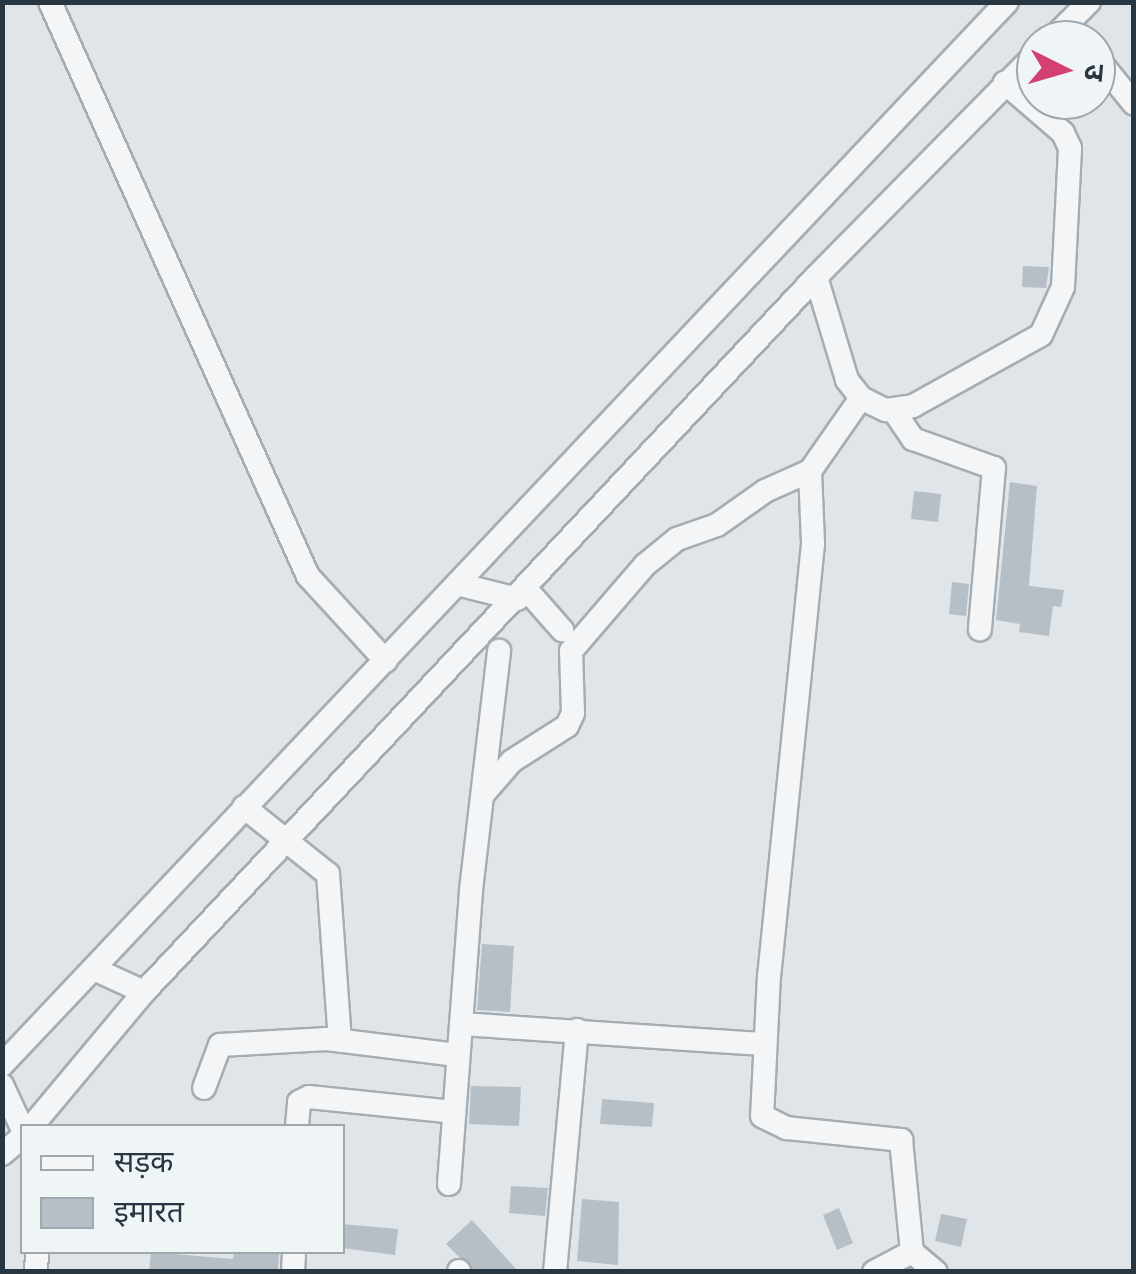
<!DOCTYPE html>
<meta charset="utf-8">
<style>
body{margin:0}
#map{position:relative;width:1136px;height:1274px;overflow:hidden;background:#e0e5e9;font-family:"DM Sans","Noto Sans Devanagari",sans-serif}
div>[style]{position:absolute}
.building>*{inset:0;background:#b7bfc6}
.roads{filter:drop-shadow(2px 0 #a5adb3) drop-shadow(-2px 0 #a5adb3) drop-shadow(0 2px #a5adb3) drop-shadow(0 -2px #a5adb3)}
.minor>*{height:22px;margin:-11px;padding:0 11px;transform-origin:11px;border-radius:11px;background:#f3f5f7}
span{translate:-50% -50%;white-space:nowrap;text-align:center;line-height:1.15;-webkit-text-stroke:8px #eff4f7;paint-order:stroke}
.frame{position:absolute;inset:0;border:5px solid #283641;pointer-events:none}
.legend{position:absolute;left:20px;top:1124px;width:325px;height:130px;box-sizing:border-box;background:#eff4f7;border:2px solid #9fa8ae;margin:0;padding:12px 18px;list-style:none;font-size:30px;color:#283641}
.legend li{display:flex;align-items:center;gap:20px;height:50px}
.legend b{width:50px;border:2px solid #9fa8ae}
.north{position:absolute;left:1016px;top:20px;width:100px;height:100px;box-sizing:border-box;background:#eff4f7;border:2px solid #9fa8ae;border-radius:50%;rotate:95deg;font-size:28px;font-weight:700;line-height:40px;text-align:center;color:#283641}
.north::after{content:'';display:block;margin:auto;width:35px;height:45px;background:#d24172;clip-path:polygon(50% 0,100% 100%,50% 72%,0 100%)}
</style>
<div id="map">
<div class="building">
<i style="clip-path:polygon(1023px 266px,1049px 267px,1046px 288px,1022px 287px)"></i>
<i style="clip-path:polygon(1010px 482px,1037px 486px,1029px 586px,1064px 590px,1061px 607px,1053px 606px,1049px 636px,1019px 632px,1020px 624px,996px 620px)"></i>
<i style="clip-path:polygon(914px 491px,941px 494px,938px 522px,911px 519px)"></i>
<i style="clip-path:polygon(952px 582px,969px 584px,966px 616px,949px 614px)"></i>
<i style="clip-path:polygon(482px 944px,514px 946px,510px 1012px,477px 1010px)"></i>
<i style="clip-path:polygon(471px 1086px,521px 1087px,519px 1126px,469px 1124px)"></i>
<i style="clip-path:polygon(602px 1099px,654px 1103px,652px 1127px,600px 1124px)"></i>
<i style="clip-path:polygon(511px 1186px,548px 1188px,545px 1216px,509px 1213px)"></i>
<i style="clip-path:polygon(582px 1199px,619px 1202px,618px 1265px,577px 1261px)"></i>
<i style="clip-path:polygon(839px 1208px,853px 1243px,837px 1250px,823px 1215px)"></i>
<i style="clip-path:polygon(941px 1214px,967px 1219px,961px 1247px,935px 1241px)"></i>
<i style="clip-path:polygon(472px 1220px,499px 1250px,519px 1272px,474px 1272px,446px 1244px)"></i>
<i style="clip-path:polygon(342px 1224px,398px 1229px,395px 1255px,342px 1248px)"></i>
<i style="clip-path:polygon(151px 1252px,233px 1259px,234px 1252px,279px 1252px,278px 1272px,149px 1272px)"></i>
</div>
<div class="roads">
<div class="minor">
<i style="left:50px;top:2px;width:629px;rotate:65.8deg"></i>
<i style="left:308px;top:576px;width:115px;rotate:47.5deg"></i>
<i style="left:1051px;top:40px;width:54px;rotate:-45deg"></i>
<i style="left:1096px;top:57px;width:60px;rotate:51deg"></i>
<i style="left:816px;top:277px;width:108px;rotate:73.2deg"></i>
<i style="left:847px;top:380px;width:23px;rotate:52deg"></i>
<i style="left:861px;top:398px;width:28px;rotate:26deg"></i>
<i style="left:886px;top:410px;width:27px;rotate:-8deg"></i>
<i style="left:913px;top:406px;width:146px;rotate:-29deg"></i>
<i style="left:1041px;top:335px;width:53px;rotate:-65.4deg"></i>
<i style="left:1063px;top:287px;width:139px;rotate:-87.1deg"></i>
<i style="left:1070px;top:148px;width:17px;rotate:-115deg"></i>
<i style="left:1063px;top:133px;width:77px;rotate:-139.2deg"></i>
<i style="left:861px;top:398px;width:89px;rotate:124.9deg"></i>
<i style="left:810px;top:471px;width:73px;rotate:87.6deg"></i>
<i style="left:813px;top:544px;width:433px;rotate:95.8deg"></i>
<i style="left:769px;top:975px;width:141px;rotate:92.8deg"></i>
<i style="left:762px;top:1116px;width:28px;rotate:26deg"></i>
<i style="left:787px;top:1128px;width:115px;rotate:6deg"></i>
<i style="left:901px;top:1140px;width:113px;rotate:84.4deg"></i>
<i style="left:894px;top:411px;width:34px;rotate:56deg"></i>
<i style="left:913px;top:439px;width:86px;rotate:19.7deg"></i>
<i style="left:994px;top:468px;width:162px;rotate:95deg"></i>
<i style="left:457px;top:584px;width:62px;rotate:14deg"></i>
<i style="left:526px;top:589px;width:55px;rotate:48.7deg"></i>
<i style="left:485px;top:792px;width:41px;rotate:-48.9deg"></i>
<i style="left:512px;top:761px;width:65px;rotate:-32.5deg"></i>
<i style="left:567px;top:726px;width:14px;rotate:-65deg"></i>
<i style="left:573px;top:713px;width:62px;rotate:-91.8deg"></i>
<i style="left:571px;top:651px;width:113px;rotate:-49.3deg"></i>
<i style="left:645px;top:565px;width:41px;rotate:-39.1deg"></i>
<i style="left:677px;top:539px;width:42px;rotate:-19.3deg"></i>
<i style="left:717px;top:525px;width:59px;rotate:-35.3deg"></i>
<i style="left:765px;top:491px;width:49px;rotate:-24deg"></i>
<i style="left:244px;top:807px;width:107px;rotate:38.6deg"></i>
<i style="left:328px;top:874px;width:167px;rotate:85.9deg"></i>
<i style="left:94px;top:969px;width:55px;rotate:24.7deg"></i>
<i style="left:144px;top:992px;width:981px;rotate:-46.78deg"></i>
<i style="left:816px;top:277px;width:313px;rotate:-45.4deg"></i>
<i style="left:461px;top:1024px;width:303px;rotate:3.8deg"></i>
<i style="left:2px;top:1065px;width:1463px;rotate:-46.61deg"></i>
<i style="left:2px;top:1085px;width:47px;rotate:65.1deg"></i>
<i style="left:204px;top:1088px;width:46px;rotate:-69.6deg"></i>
<i style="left:220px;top:1045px;width:107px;rotate:-3.2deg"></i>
<i style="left:327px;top:1039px;width:131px;rotate:7deg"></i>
<i style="left:32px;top:1126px;width:175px;rotate:-50.1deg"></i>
<i style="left:297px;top:1126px;width:24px;rotate:-85deg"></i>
<i style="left:299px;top:1102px;width:11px;rotate:-27deg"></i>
<i style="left:309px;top:1097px;width:145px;rotate:5.9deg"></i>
<i style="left:2px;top:1154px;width:26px;rotate:-40deg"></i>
<i style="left:449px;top:1184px;width:295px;rotate:-85.7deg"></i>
<i style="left:471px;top:890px;width:241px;rotate:-83.3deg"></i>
<i style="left:459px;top:1271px;width:1px;rotate:90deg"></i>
<i style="left:36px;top:1272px;width:20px;rotate:-87deg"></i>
<i style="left:293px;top:1272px;width:20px;rotate:-87deg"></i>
<i style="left:555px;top:1272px;width:243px;rotate:-84.8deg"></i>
<i style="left:874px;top:1272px;width:43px;rotate:-27.8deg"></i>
<i style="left:912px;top:1252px;width:31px;rotate:40deg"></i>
</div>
</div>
<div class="frame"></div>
<ul class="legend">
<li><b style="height:12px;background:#f3f5f7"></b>सड़क</li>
<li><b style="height:28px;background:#b7bfc6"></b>इमारत</li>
</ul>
<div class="north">उ</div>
</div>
